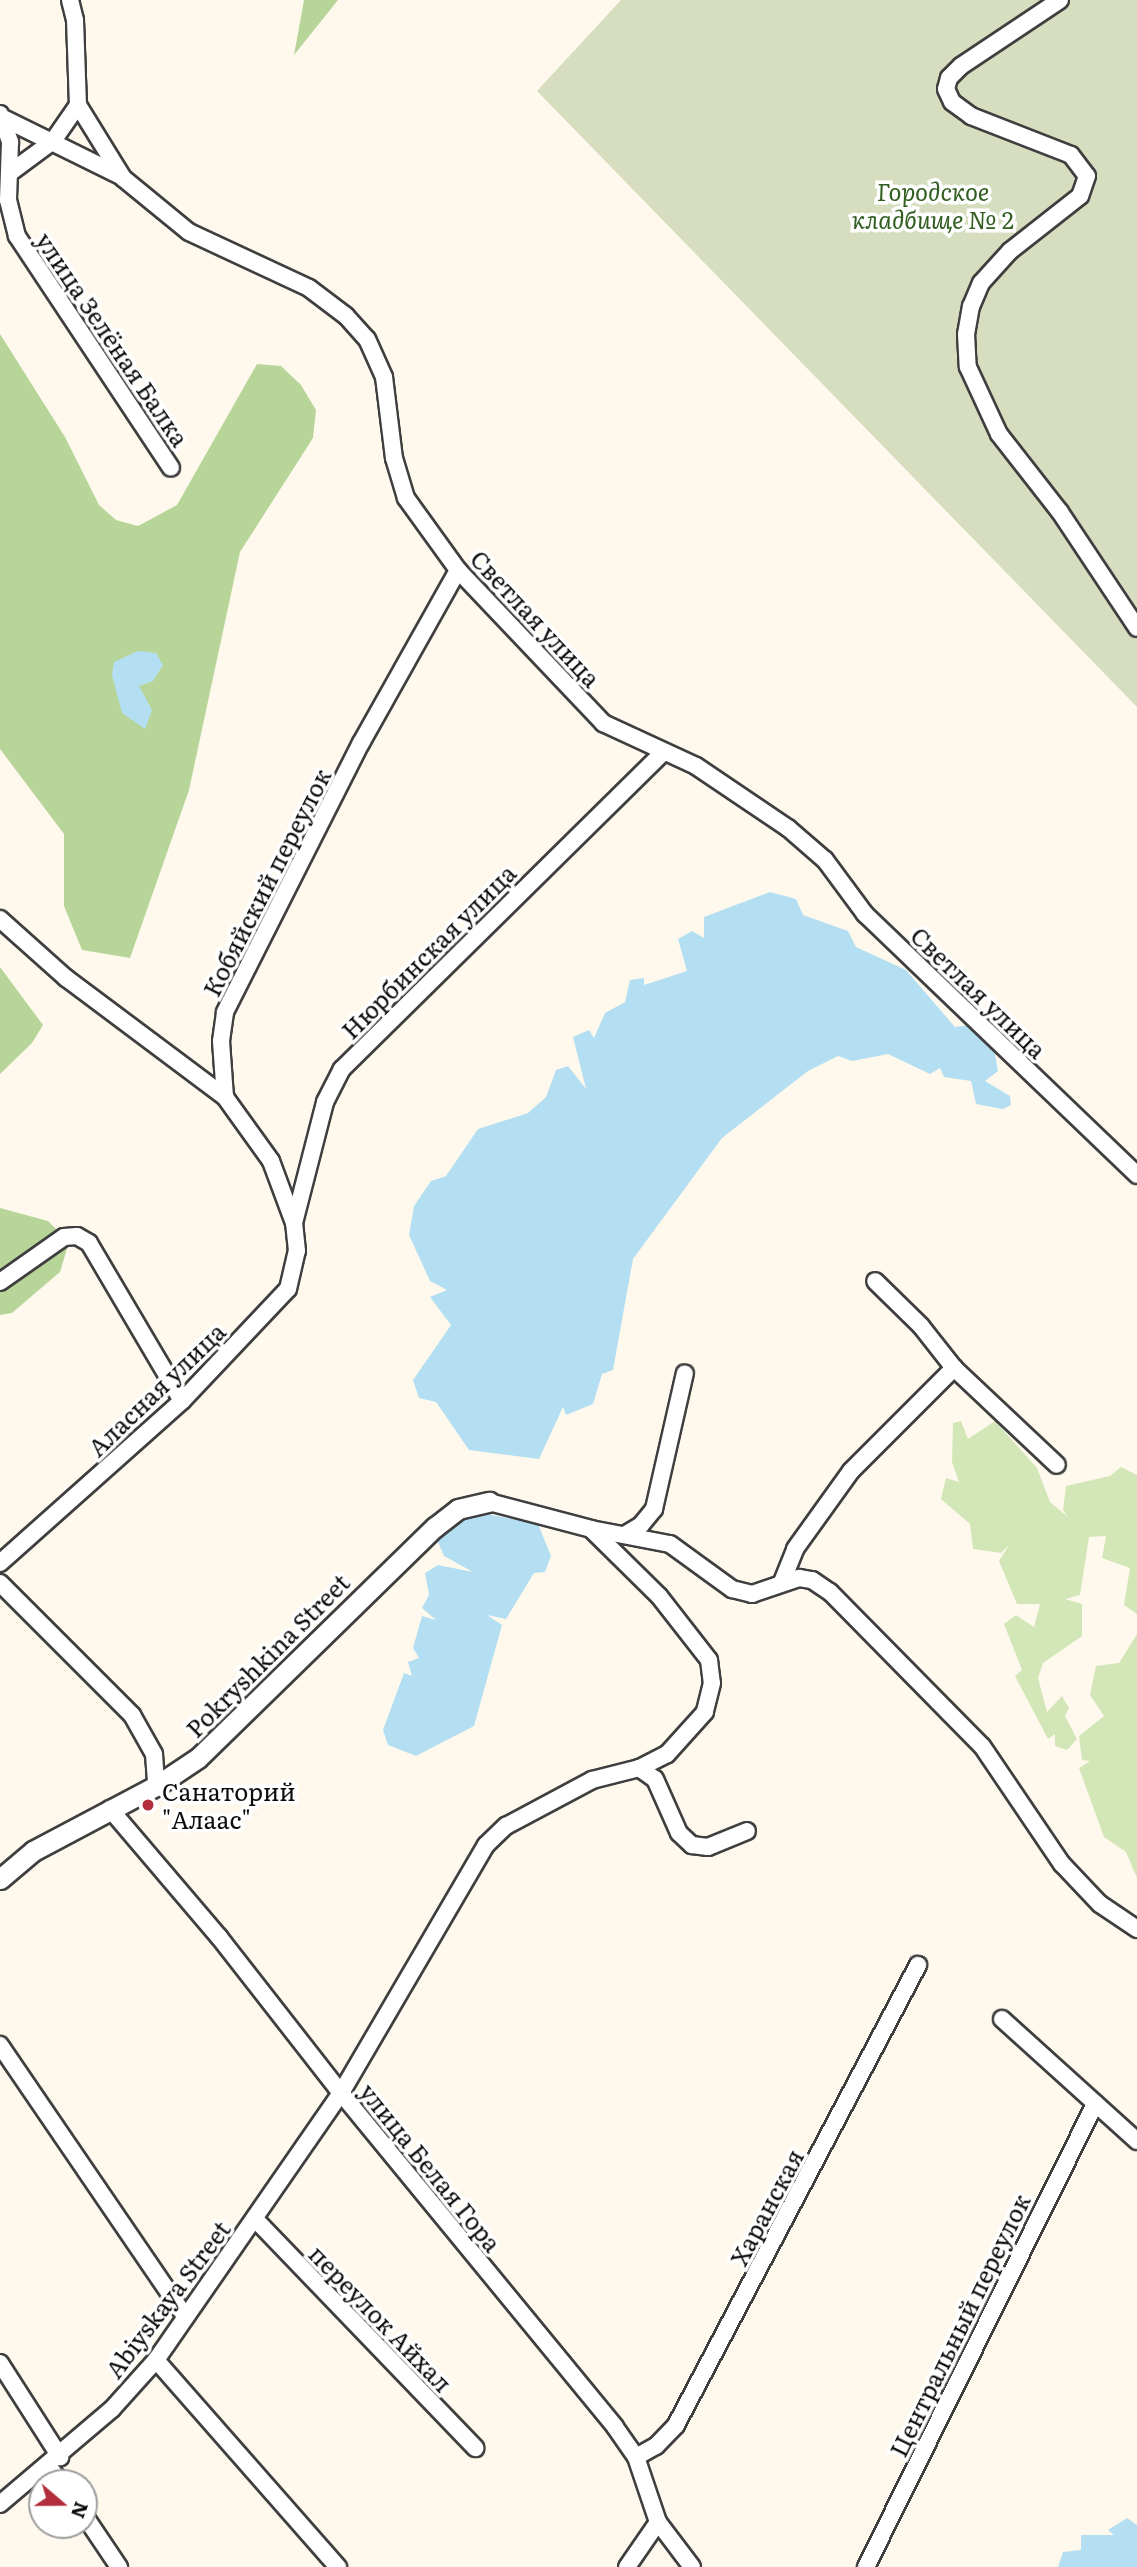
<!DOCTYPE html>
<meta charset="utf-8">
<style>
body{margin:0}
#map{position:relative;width:1137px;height:2567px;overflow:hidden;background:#fef9ec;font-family:Literata,serif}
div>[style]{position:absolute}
.green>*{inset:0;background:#d3e6b8}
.forest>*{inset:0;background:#b8d599}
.cemetery>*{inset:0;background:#d6debf}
.water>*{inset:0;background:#b4dff2}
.roads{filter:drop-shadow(2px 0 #3f3f3f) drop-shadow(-2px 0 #3f3f3f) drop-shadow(0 2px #3f3f3f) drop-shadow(0 -2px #3f3f3f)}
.minor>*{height:16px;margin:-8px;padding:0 8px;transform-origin:8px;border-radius:8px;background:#fff}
.tertiary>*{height:19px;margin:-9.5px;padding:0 9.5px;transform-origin:9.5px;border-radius:9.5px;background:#fff}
.dots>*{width:19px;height:19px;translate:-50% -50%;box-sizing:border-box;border:4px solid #fff;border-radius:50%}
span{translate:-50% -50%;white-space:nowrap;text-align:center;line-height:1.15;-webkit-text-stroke:7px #fff;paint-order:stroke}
.park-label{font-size:24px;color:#325f21;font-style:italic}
.street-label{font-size:24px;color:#0c0c0c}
.poi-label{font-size:24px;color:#0c0c0c}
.left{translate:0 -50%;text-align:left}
.north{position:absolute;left:28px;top:2469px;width:70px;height:70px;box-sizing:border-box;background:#fff;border:2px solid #9e9e9e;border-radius:50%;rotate:110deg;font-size:19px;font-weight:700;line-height:28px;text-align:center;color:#0c0c0c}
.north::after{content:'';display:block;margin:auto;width:24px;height:32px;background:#b22e3d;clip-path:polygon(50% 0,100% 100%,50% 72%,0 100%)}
</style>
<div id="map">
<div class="green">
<i style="clip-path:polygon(961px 1421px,968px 1439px,995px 1421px,1037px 1468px,1050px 1502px,1068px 1517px,1063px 1510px,1066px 1486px,1110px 1476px,1121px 1467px,1137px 1475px,1137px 1614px,1124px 1605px,1130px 1568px,1102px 1558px,1106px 1536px,1089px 1537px,1080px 1595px,1065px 1599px,1082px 1604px,1082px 1636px,1043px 1663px,1038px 1678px,1047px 1712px,1062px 1696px,1069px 1708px,1065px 1716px,1077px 1739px,1067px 1750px,1055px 1746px,1055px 1734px,1048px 1739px,1015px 1676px,1022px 1670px,1004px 1624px,1016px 1615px,1034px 1627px,1040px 1604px,1017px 1604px,999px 1561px,1009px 1545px,1001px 1553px,973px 1549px,970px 1524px,941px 1499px,946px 1478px,959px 1482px,952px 1462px,953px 1423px)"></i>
<i style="clip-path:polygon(1137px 1634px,1137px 1878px,1126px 1852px,1104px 1837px,1079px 1768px,1090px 1761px,1082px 1760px,1079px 1736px,1104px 1716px,1090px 1695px,1096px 1666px,1119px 1663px)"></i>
</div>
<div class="forest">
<i style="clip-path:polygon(304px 0,338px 0,294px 55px)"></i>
<i style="clip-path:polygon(0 334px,65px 437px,99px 505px,116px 520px,138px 526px,177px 505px,257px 364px,281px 366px,301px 385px,316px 410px,313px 438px,240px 552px,189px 790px,130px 958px,82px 950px,64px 906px,64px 834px,0 749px)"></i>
<i style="clip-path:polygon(0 967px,43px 1025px,32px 1043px,0 1074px)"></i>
<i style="clip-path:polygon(0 1208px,48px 1221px,69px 1242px,60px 1272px,12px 1313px,0 1315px)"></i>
</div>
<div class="cemetery">
<i style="clip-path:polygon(621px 0,1137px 0,1137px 707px,537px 91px)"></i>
</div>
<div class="water">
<i style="clip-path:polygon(138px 651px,156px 653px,163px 665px,153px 681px,139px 686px,152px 710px,145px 729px,122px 713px,112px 675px,114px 662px)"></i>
<i style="clip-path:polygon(770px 892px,796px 899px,803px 915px,848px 931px,856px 947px,906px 970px,955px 1027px,977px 1024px,993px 1043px,998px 1071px,985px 1081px,1010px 1096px,1011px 1105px,1003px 1109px,976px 1104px,971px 1081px,944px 1077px,940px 1068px,930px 1074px,888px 1054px,852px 1061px,838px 1056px,808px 1071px,722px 1138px,633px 1259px,613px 1370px,602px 1374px,593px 1404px,566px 1415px,563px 1407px,539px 1459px,469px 1450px,436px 1402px,419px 1398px,413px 1380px,451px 1325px,430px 1297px,447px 1290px,430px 1281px,409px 1235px,414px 1206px,431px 1181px,446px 1176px,478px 1129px,528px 1113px,546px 1097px,556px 1070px,568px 1066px,586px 1089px,573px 1037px,589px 1030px,594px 1038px,605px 1013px,625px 1002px,630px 980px,644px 978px,644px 985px,687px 971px,678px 939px,692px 931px,704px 938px,704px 917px)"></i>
<i style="clip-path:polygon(477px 1512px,538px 1524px,551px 1556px,545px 1572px,534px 1573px,506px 1619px,487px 1615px,502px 1625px,474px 1726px,416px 1756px,388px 1745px,383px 1730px,404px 1673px,412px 1676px,408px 1662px,419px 1658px,413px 1648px,422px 1616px,436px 1620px,422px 1608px,429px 1595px,425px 1573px,438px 1565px,473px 1572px,444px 1556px,438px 1542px,441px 1535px)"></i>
<i style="clip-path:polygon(1127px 2518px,1137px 2525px,1137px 2567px,1058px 2567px,1063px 2552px,1081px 2550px,1081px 2535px,1114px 2535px,1108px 2530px)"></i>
</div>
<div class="roads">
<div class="minor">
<i style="left:70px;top:0;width:21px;rotate:76deg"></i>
<i style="left:75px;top:20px;width:85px;rotate:88deg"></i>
<i style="left:78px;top:105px;width:86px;rotate:58.3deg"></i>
<i style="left:123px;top:178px;width:85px;rotate:39.3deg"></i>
<i style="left:189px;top:232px;width:132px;rotate:25deg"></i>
<i style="left:309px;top:288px;width:46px;rotate:37.1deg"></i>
<i style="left:346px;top:316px;width:31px;rotate:48deg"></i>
<i style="left:367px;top:339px;width:42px;rotate:65.9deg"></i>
<i style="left:384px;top:377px;width:82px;rotate:83deg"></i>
<i style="left:394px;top:458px;width:42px;rotate:73.3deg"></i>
<i style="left:406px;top:498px;width:89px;rotate:54.2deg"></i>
<i style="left:458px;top:570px;width:211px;rotate:46.5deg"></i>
<i style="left:603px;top:723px;width:102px;rotate:24.8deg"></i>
<i style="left:696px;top:766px;width:111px;rotate:34deg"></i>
<i style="left:788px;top:828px;width:49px;rotate:40.9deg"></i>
<i style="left:825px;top:860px;width:67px;rotate:53.5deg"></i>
<i style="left:865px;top:914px;width:377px;rotate:43.8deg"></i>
<i style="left:1060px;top:0;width:119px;rotate:146.3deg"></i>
<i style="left:961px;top:66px;width:17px;rotate:135deg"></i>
<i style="left:949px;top:78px;width:11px;rotate:105deg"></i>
<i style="left:946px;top:89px;width:14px;rotate:65deg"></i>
<i style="left:952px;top:102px;width:24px;rotate:36deg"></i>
<i style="left:971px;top:116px;width:107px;rotate:21.3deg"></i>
<i style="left:1071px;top:155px;width:26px;rotate:53deg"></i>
<i style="left:1087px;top:176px;width:21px;rotate:109deg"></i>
<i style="left:1080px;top:196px;width:89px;rotate:141.8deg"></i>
<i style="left:1010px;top:251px;width:43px;rotate:132.2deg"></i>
<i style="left:981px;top:283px;width:25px;rotate:113deg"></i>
<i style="left:971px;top:306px;width:28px;rotate:100deg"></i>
<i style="left:966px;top:334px;width:33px;rotate:87deg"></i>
<i style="left:968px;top:367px;width:74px;rotate:65.2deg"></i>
<i style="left:999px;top:434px;width:99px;rotate:52deg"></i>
<i style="left:1060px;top:512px;width:139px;rotate:56.4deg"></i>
<i style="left:0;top:114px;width:30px;rotate:70deg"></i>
<i style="left:10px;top:142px;width:58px;rotate:92deg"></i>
<i style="left:8px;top:200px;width:37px;rotate:76deg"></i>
<i style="left:17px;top:236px;width:278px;rotate:56.4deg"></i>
<i style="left:5px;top:119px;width:129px;rotate:26.2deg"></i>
<i style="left:11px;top:172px;width:52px;rotate:-36.4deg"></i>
<i style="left:53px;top:141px;width:44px;rotate:-55.2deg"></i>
<i style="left:0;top:919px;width:89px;rotate:41.8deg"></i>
<i style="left:66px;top:978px;width:199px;rotate:36.8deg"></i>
<i style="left:294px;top:1223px;width:125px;rotate:-75.6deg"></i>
<i style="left:325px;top:1102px;width:37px;rotate:-63deg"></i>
<i style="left:342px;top:1069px;width:451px;rotate:-44.6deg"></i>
<i style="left:0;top:1282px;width:78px;rotate:-35.1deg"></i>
<i style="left:64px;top:1237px;width:13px;rotate:-4deg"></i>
<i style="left:77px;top:1236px;width:14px;rotate:30deg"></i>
<i style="left:89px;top:1243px;width:183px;rotate:59.5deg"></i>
<i style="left:954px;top:1368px;width:141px;rotate:43.3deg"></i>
<i style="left:489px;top:1502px;width:106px;rotate:14.8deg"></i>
<i style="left:591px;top:1529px;width:95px;rotate:44.6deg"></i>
<i style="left:659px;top:1596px;width:81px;rotate:52deg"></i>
<i style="left:709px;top:1660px;width:23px;rotate:83deg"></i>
<i style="left:712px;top:1683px;width:30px;rotate:104deg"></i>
<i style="left:705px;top:1712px;width:57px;rotate:132.1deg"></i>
<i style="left:667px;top:1754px;width:31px;rotate:153deg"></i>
<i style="left:591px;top:1529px;width:80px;rotate:10.8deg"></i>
<i style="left:670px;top:1544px;width:77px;rotate:36deg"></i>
<i style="left:732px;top:1589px;width:21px;rotate:14deg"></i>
<i style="left:752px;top:1594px;width:50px;rotate:-18.8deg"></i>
<i style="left:799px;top:1578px;width:13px;rotate:9deg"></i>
<i style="left:812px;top:1580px;width:22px;rotate:34deg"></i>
<i style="left:830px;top:1592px;width:216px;rotate:45.4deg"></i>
<i style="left:982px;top:1746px;width:143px;rotate:55.9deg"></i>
<i style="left:1062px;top:1864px;width:55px;rotate:46.5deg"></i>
<i style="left:1100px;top:1904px;width:45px;rotate:34deg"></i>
<i style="left:626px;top:1534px;width:17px;rotate:-31deg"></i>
<i style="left:641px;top:1525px;width:21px;rotate:-51deg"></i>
<i style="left:654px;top:1509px;width:139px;rotate:-77.2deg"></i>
<i style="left:0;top:1563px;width:244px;rotate:-41.7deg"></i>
<i style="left:182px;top:1401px;width:154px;rotate:-46.6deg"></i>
<i style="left:288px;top:1289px;width:39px;rotate:-77deg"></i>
<i style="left:297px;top:1251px;width:28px;rotate:-96deg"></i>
<i style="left:294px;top:1223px;width:66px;rotate:-110.4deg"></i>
<i style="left:271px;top:1161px;width:79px;rotate:-125.7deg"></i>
<i style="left:225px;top:1097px;width:56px;rotate:-94.1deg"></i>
<i style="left:221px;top:1041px;width:29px;rotate:-82deg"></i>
<i style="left:225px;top:1012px;width:301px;rotate:-63.2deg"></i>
<i style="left:361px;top:743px;width:198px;rotate:-60.7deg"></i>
<i style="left:782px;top:1582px;width:35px;rotate:-68deg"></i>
<i style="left:795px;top:1549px;width:96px;rotate:-54.3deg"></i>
<i style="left:851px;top:1471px;width:146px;rotate:-45deg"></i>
<i style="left:954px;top:1368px;width:53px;rotate:-128.2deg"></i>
<i style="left:921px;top:1326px;width:64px;rotate:-135.6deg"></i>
<i style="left:0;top:1583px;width:187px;rotate:45deg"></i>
<i style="left:132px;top:1715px;width:45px;rotate:60.6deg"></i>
<i style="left:154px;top:1754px;width:32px;rotate:86deg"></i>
<i style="left:110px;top:1809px;width:168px;rotate:49.6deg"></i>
<i style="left:219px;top:1937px;width:198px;rotate:52deg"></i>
<i style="left:341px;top:2093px;width:432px;rotate:50.6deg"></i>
<i style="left:615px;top:2427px;width:37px;rotate:55deg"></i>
<i style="left:636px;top:2457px;width:69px;rotate:71.3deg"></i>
<i style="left:658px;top:2522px;width:56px;rotate:52.9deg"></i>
<i style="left:1002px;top:2019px;width:182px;rotate:42.1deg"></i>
<i style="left:0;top:2045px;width:328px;rotate:55.7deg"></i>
<i style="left:255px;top:2219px;width:318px;rotate:46.1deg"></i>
<i style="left:156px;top:2360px;width:276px;rotate:48.7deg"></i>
<i style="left:0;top:2363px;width:112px;rotate:57.4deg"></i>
<i style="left:636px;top:2457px;width:23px;rotate:-29deg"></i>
<i style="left:656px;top:2446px;width:29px;rotate:-46deg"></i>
<i style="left:676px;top:2425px;width:520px;rotate:-62.25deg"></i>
<i style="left:48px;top:2466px;width:22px;rotate:51deg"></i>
<i style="left:0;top:2504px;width:147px;rotate:-40.3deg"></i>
<i style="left:112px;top:2409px;width:66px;rotate:-48.1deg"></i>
<i style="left:156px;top:2360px;width:325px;rotate:-55.3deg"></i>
<i style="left:341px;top:2093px;width:287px;rotate:-59.7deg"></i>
<i style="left:486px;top:1845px;width:28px;rotate:-44deg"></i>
<i style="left:506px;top:1826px;width:98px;rotate:-28.1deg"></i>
<i style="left:592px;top:1780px;width:49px;rotate:-14.3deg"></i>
<i style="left:639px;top:1768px;width:19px;rotate:35deg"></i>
<i style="left:655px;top:1779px;width:59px;rotate:66deg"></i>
<i style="left:679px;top:1833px;width:18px;rotate:43deg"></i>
<i style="left:692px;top:1845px;width:16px;rotate:7deg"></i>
<i style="left:708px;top:1847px;width:42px;rotate:-22.3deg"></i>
<i style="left:84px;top:2515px;width:63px;rotate:56.1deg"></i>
<i style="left:627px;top:2567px;width:55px;rotate:-55.4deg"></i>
<i style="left:866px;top:2567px;width:517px;rotate:-63.68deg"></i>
</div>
<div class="tertiary">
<i style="left:0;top:1879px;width:43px;rotate:-40.3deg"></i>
<i style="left:33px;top:1851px;width:139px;rotate:-27.9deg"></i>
<i style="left:156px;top:1786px;width:50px;rotate:-33.7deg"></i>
<i style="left:198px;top:1758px;width:331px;rotate:-44.3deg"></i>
<i style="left:435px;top:1527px;width:29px;rotate:-38deg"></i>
<i style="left:458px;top:1509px;width:32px;rotate:-13deg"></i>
</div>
</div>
<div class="dots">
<i style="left:148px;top:1805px;background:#b22e3d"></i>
</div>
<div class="park-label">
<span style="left:933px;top:205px">Городское<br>кладбище № 2</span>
</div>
<div class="street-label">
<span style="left:113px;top:339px;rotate:56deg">улица Зелёная Балка</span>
<span style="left:536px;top:618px;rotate:47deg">Светлая улица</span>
<span style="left:266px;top:882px;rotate:-63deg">Кобяйский переулок</span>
<span style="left:428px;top:951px;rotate:-45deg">Нюрбинская улица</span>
<span style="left:979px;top:992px;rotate:44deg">Светлая улица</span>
<span style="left:156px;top:1389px;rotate:-44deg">Аласная улица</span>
<span style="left:267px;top:1655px;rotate:-45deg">Pokryshkina Street</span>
<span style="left:431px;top:2167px;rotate:51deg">улица Белая Гора</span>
<span style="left:766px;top:2207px;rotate:-62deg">Харанская</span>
<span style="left:167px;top:2299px;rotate:-53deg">Abiyskaya Street</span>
<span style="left:381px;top:2318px;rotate:46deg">переулок Айхал</span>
<span style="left:959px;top:2325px;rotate:-64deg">Центральный переулок</span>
</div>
<div class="poi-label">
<span class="left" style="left:162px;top:1805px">Санаторий<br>"Алаас"</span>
</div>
<div class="north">N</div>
</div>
